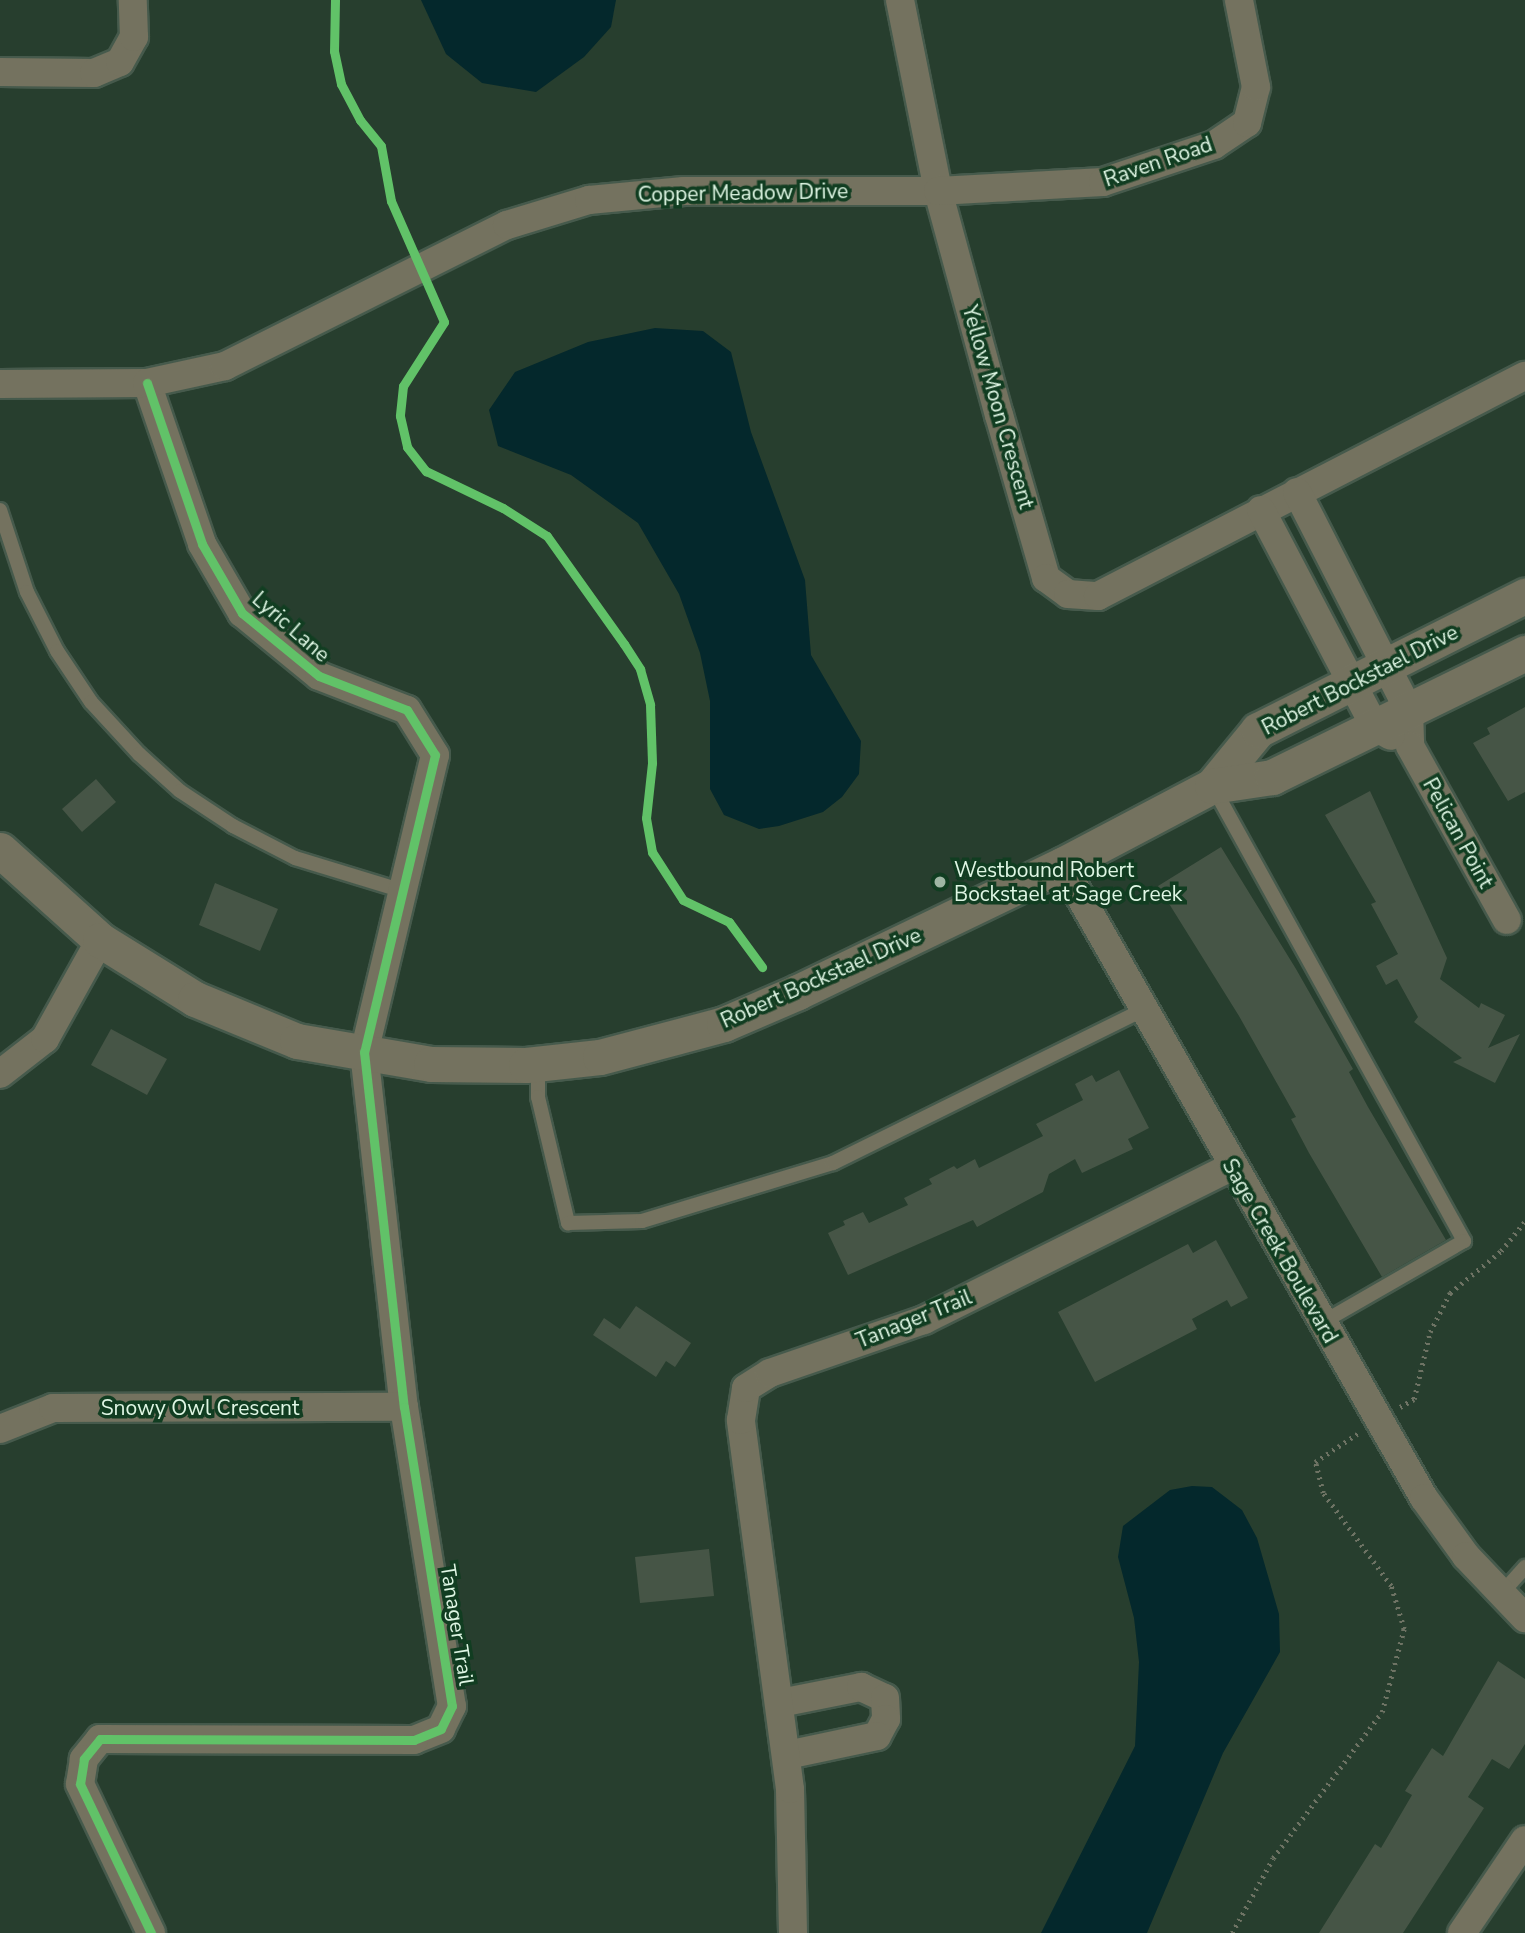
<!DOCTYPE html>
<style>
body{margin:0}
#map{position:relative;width:1525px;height:1933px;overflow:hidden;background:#273e2e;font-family:"Nunito Sans",sans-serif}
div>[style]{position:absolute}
.water>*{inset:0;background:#04282c}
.building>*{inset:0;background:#465546}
.path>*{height:4.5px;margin-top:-2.25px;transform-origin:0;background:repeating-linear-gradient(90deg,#6e7364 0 2px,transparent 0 7px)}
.roads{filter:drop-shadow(2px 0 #465a4c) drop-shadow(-2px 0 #465a4c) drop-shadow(0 2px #465a4c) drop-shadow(0 -2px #465a4c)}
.service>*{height:14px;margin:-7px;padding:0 7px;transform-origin:7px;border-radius:7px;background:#74725f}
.minor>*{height:28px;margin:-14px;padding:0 14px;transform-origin:14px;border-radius:14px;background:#74725f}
.tertiary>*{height:35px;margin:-17.5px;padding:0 17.5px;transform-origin:17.5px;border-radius:17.5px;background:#74725f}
.cycleway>*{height:9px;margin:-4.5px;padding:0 4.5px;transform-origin:4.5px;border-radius:4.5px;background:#61c268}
.dots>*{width:19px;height:19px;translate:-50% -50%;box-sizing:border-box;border:4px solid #113d21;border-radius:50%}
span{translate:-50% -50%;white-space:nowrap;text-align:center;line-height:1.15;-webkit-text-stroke:7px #113d21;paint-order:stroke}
.street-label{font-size:21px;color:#dff6e4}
.poi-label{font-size:21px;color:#dff6e4}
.left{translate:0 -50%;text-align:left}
</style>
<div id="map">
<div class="water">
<i style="clip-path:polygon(421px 0,616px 0,611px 27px,584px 57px,536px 92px,482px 83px,446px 54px)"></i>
<i style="clip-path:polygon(655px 328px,703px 331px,731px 352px,751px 432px,805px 580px,811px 655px,861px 741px,859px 774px,842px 797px,823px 812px,779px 826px,759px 829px,724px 815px,710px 789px,710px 701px,700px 653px,679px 594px,638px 523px,571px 475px,498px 446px,489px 410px,515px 372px,588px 342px)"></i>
<i style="clip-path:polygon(1192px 1486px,1212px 1487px,1242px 1510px,1257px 1538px,1279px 1614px,1280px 1652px,1223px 1753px,1147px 1933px,1041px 1933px,1135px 1746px,1139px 1662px,1134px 1618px,1118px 1557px,1123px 1526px,1170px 1490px)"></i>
</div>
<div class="building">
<i style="clip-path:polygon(1525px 707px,1525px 792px,1508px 801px,1473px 743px,1490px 734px,1487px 728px)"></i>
<i style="clip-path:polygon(96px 779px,116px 802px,82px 832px,62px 809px)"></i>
<i style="clip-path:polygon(1370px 791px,1447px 958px,1440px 979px,1479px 1008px,1481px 1003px,1505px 1015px,1488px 1048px,1520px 1034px,1495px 1083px,1453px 1062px,1462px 1058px,1414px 1022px,1418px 1017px,1397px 979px,1386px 985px,1376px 966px,1398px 954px,1371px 904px,1376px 902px,1325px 815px)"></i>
<i style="clip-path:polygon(1221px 847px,1296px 969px,1353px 1069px,1349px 1072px,1368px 1107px,1446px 1240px,1382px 1277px,1309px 1153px,1291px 1119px,1296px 1117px,1239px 1016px,1158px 886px)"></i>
<i style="clip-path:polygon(215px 883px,278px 909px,260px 951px,199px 925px)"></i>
<i style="clip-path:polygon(111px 1029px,167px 1059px,147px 1095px,91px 1065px)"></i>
<i style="clip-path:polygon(1119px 1070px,1149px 1128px,1128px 1139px,1133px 1149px,1082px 1173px,1075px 1159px,1049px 1174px,1043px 1192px,977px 1227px,973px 1220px,848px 1275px,828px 1233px,845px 1225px,843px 1221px,863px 1212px,869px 1223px,908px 1205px,904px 1198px,932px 1184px,929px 1179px,954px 1166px,957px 1169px,975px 1159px,979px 1168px,1043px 1136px,1036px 1124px,1083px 1100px,1075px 1084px,1092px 1075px,1096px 1082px)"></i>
<i style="clip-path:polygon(1216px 1240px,1248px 1298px,1231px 1307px,1227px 1300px,1192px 1319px,1197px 1329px,1095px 1382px,1058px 1312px,1188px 1244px,1193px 1253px)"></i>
<i style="clip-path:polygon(636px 1306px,691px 1343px,675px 1367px,666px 1361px,656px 1377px,593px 1335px,604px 1318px,620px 1329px)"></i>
<i style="clip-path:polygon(709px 1549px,714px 1596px,640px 1603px,635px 1557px)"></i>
<i style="clip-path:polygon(1498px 1661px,1525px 1679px,1525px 1744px,1509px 1769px,1492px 1759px,1468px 1797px,1484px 1808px,1403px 1933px,1319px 1933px,1375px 1844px,1381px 1848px,1412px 1795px,1405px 1791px,1432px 1748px,1443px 1756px)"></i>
</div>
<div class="path">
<i style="left:1400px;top:1407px;width:16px;rotate:-30deg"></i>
<i style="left:1414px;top:1399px;width:69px;rotate:-76.6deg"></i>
<i style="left:1430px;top:1332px;width:44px;rotate:-62.9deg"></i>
<i style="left:1450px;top:1293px;width:66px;rotate:-39.5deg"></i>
<i style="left:1501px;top:1251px;width:38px;rotate:-51deg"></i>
<i style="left:1232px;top:1933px;width:85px;rotate:-61.3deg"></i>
<i style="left:1273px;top:1858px;width:182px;rotate:-53.3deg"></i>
<i style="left:1382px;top:1712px;width:86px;rotate:-75.2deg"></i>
<i style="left:1404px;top:1629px;width:45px;rotate:-106.8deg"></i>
<i style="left:1391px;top:1586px;width:115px;rotate:-126.2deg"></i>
<i style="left:1323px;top:1493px;width:32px;rotate:-104deg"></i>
<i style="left:1315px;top:1462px;width:54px;rotate:-33.7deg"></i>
</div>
<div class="roads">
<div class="service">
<i style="left:0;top:510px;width:86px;rotate:71.8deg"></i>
<i style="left:27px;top:592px;width:66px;rotate:63deg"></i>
<i style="left:57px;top:651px;width:61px;rotate:56.3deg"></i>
<i style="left:91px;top:702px;width:71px;rotate:47.3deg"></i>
<i style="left:139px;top:754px;width:55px;rotate:42.1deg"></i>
<i style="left:180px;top:791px;width:64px;rotate:33.4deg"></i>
<i style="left:233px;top:826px;width:70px;rotate:27.3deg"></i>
<i style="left:295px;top:858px;width:113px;rotate:17deg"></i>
<i style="left:1213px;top:787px;width:519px;rotate:61.06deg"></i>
<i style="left:1464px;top:1241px;width:163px;rotate:150.1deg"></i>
<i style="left:538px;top:1065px;width:32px;rotate:90deg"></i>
<i style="left:538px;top:1097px;width:130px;rotate:76.6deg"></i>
<i style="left:568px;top:1223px;width:74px;rotate:-1.5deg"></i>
<i style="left:642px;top:1221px;width:200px;rotate:-16.9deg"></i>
<i style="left:833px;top:1163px;width:347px;rotate:-26.3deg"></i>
<i style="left:1500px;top:1595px;width:38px;rotate:-48deg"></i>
</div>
<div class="minor">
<i style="left:900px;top:0;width:195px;rotate:78.7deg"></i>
<i style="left:938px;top:191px;width:232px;rotate:74.8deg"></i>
<i style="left:999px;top:415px;width:170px;rotate:73.9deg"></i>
<i style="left:1046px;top:578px;width:27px;rotate:36deg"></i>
<i style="left:1068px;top:594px;width:30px;rotate:4deg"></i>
<i style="left:1098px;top:596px;width:480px;rotate:-27.3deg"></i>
<i style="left:0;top:72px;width:94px;rotate:0.6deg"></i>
<i style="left:94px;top:73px;width:28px;rotate:-23deg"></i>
<i style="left:120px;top:62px;width:29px;rotate:-61deg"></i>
<i style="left:134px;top:37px;width:37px;rotate:-92deg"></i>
<i style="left:147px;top:383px;width:170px;rotate:71.1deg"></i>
<i style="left:202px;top:544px;width:80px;rotate:59.9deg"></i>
<i style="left:242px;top:613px;width:99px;rotate:39.3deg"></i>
<i style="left:319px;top:676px;width:94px;rotate:21.1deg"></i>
<i style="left:407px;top:710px;width:53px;rotate:58.1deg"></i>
<i style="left:435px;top:755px;width:305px;rotate:103.4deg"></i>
<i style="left:364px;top:1052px;width:357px;rotate:83.6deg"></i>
<i style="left:404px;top:1407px;width:303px;rotate:80.9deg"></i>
<i style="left:452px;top:1706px;width:25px;rotate:116deg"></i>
<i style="left:441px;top:1729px;width:29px;rotate:158deg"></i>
<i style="left:414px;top:1740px;width:314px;rotate:-179.8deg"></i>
<i style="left:100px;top:1739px;width:26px;rotate:129deg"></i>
<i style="left:84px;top:1759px;width:25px;rotate:99deg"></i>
<i style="left:80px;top:1784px;width:165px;rotate:64.5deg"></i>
<i style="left:0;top:384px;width:147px;rotate:-0.4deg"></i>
<i style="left:147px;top:383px;width:80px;rotate:-12.3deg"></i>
<i style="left:225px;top:366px;width:315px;rotate:-26.6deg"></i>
<i style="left:507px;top:225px;width:86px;rotate:-17deg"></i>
<i style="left:589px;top:200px;width:95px;rotate:-5.4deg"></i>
<i style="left:684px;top:191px;width:254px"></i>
<i style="left:938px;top:191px;width:165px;rotate:-3.1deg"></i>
<i style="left:1103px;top:182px;width:117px;rotate:-18.4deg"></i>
<i style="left:1214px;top:145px;width:40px;rotate:-34deg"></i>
<i style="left:1247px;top:123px;width:37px;rotate:-76deg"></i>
<i style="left:1256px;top:87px;width:89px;rotate:-101.1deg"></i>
<i style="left:1297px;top:492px;width:246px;rotate:62.9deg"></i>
<i style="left:1409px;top:711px;width:35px;rotate:88deg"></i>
<i style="left:1410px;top:746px;width:199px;rotate:60.9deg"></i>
<i style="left:1261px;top:510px;width:245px;rotate:62.3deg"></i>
<i style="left:1375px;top:727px;width:18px;rotate:29deg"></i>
<i style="left:1062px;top:865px;width:729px;rotate:60.24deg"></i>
<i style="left:1424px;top:1498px;width:72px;rotate:54.1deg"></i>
<i style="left:1466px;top:1556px;width:86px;rotate:46.4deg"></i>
<i style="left:0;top:1074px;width:57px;rotate:-37.9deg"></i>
<i style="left:45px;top:1039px;width:113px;rotate:-60.9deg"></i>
<i style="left:0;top:1429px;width:57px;rotate:-21.6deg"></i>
<i style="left:53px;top:1408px;width:351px;rotate:-0.2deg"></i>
<i style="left:780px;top:1703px;width:83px;rotate:-11.2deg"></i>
<i style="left:861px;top:1687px;width:26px;rotate:25deg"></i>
<i style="left:885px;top:1698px;width:21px;rotate:87deg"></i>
<i style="left:886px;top:1719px;width:19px;rotate:118deg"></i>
<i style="left:877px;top:1736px;width:92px;rotate:168.1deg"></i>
<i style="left:793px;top:1933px;width:144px;rotate:-91.2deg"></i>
<i style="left:790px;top:1789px;width:372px;rotate:-97.6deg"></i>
<i style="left:741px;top:1420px;width:32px;rotate:-81deg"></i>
<i style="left:746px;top:1388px;width:28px;rotate:-32deg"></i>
<i style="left:770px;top:1373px;width:163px;rotate:-19deg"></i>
<i style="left:924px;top:1320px;width:343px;rotate:-26.5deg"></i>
<i style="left:1462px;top:1933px;width:112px;rotate:-55.9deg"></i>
</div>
<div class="tertiary">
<i style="left:1212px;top:786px;width:72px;rotate:-50.6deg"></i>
<i style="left:1258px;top:730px;width:299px;rotate:-26.7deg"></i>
<i style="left:0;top:850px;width:135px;rotate:42deg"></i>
<i style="left:100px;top:940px;width:112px;rotate:31.8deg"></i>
<i style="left:195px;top:999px;width:110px;rotate:22.4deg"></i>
<i style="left:297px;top:1041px;width:136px;rotate:9.7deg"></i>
<i style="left:431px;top:1064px;width:95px;rotate:0.6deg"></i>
<i style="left:526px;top:1065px;width:74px;rotate:-6.2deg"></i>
<i style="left:600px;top:1057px;width:128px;rotate:-14.9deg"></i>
<i style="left:724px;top:1024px;width:81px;rotate:-23.4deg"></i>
<i style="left:798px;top:992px;width:293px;rotate:-25.7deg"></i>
<i style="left:1062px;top:865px;width:170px;rotate:-27.8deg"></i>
<i style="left:1212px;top:786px;width:61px;rotate:-8.5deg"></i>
<i style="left:1272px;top:777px;width:282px;rotate:-26.1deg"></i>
</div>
</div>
<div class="cycleway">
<i style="left:335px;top:0;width:51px;rotate:91.1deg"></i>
<i style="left:334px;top:51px;width:34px;rotate:78deg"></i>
<i style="left:341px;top:84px;width:41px;rotate:62.2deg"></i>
<i style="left:360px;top:120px;width:33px;rotate:51deg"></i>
<i style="left:381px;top:146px;width:56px;rotate:79.7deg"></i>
<i style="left:391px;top:201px;width:132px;rotate:66.3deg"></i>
<i style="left:444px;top:322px;width:76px;rotate:122.6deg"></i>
<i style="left:403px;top:386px;width:30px;rotate:96deg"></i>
<i style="left:400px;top:416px;width:32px;rotate:77deg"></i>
<i style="left:407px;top:447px;width:31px;rotate:52deg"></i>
<i style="left:426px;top:471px;width:85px;rotate:25.7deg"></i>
<i style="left:503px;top:508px;width:52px;rotate:32.5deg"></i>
<i style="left:547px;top:536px;width:133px;rotate:54.5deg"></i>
<i style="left:624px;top:644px;width:30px;rotate:57deg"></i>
<i style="left:640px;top:669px;width:37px;rotate:74deg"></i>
<i style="left:650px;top:705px;width:58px;rotate:88deg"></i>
<i style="left:652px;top:763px;width:55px;rotate:96.2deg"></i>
<i style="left:646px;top:818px;width:35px;rotate:80deg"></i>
<i style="left:652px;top:852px;width:57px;rotate:57.1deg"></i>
<i style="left:683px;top:900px;width:51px;rotate:25.6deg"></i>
<i style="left:729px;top:922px;width:56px;rotate:53.7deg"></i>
<i style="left:147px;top:383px;width:170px;rotate:71.1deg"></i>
<i style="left:202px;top:544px;width:80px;rotate:59.9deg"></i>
<i style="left:242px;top:613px;width:99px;rotate:39.3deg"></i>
<i style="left:319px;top:676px;width:94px;rotate:21.1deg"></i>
<i style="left:407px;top:710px;width:53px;rotate:58.1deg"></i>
<i style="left:435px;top:755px;width:305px;rotate:103.4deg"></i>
<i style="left:364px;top:1052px;width:357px;rotate:83.6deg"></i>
<i style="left:404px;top:1407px;width:303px;rotate:80.9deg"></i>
<i style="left:452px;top:1706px;width:25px;rotate:116deg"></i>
<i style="left:441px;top:1729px;width:29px;rotate:158deg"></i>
<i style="left:414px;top:1740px;width:314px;rotate:-179.8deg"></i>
<i style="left:100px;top:1739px;width:26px;rotate:129deg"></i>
<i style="left:84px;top:1759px;width:25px;rotate:99deg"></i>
<i style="left:80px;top:1784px;width:165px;rotate:64.5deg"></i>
</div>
<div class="dots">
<i style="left:940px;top:882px;background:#9fb6a4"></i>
</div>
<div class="street-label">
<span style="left:1158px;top:162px;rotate:-19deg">Raven Road</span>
<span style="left:743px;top:193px;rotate:-1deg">Copper Meadow Drive</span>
<span style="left:998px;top:407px;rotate:74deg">Yellow Moon Crescent</span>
<span style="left:291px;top:627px;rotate:41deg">Lyric Lane</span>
<span style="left:1360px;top:680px;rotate:-27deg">Robert Bockstael Drive</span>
<span style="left:1458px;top:833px;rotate:61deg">Pelican Point</span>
<span style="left:821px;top:978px;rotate:-24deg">Robert Bockstael Drive</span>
<span style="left:1280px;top:1251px;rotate:60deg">Sage Creek Boulevard</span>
<span style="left:914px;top:1319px;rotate:-22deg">Tanager Trail</span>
<span style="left:200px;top:1408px">Snowy Owl Crescent</span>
<span style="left:457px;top:1625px;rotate:81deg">Tanager Trail</span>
</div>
<div class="poi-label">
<span class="left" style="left:954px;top:882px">Westbound Robert<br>Bockstael at Sage Creek</span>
</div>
</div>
